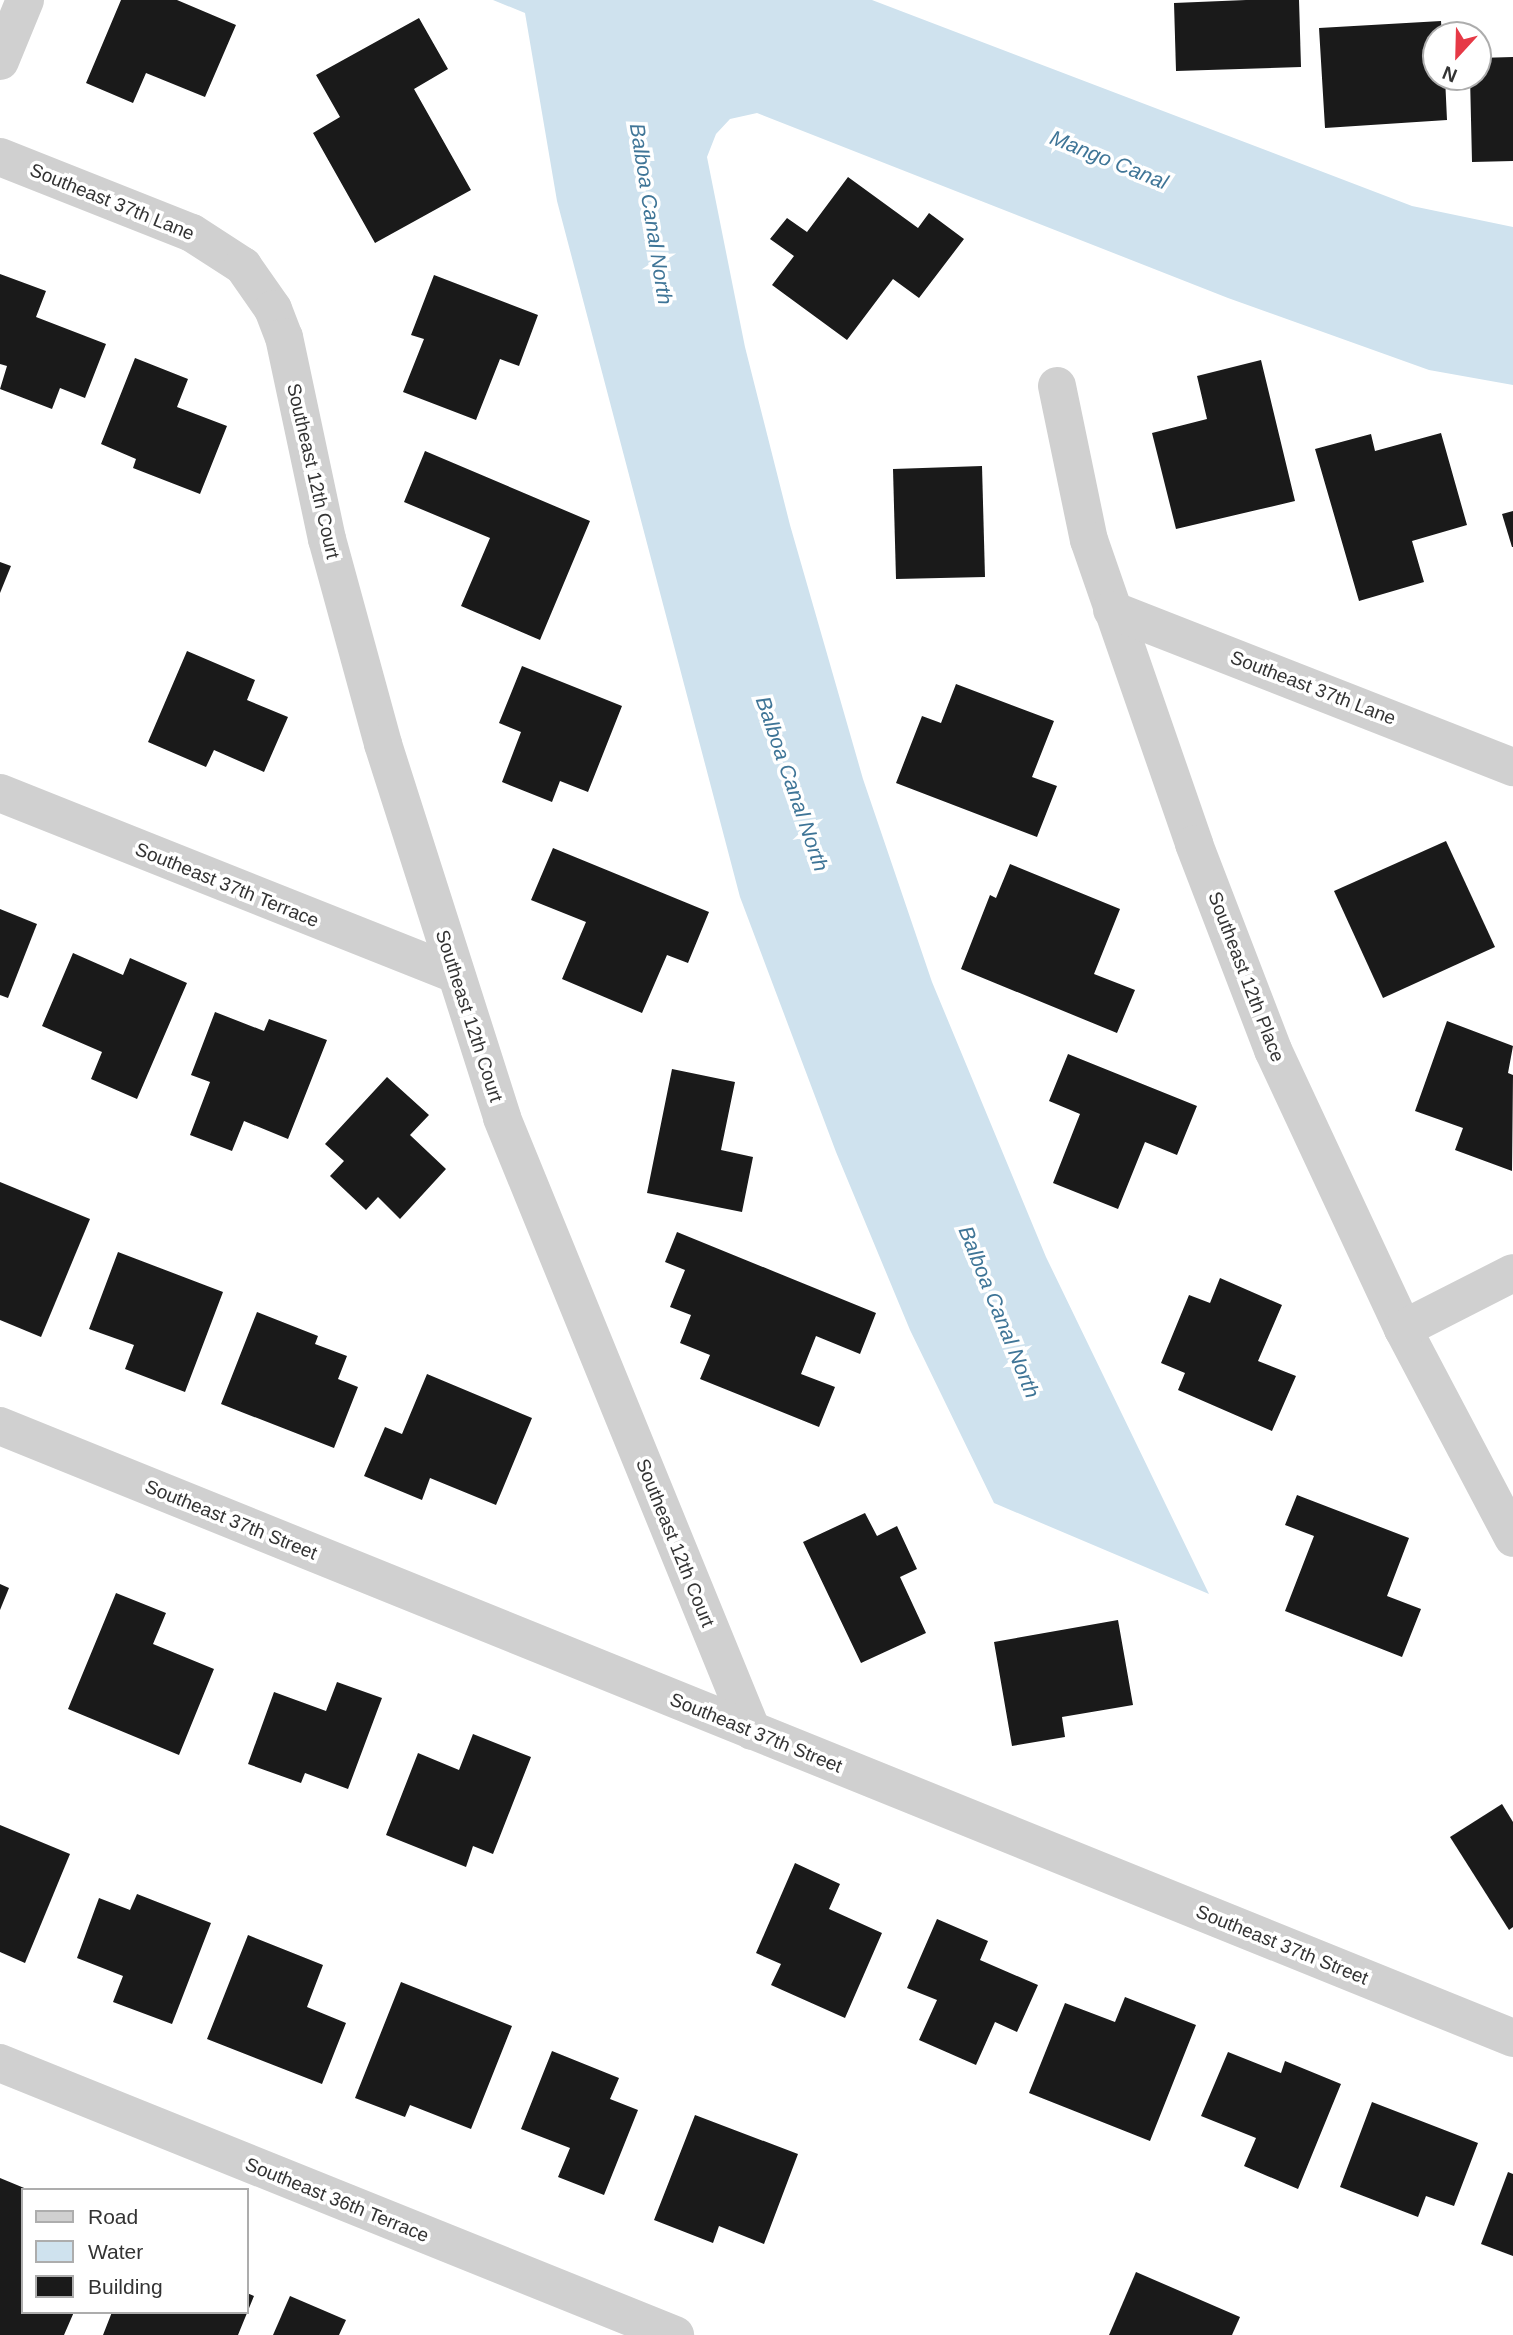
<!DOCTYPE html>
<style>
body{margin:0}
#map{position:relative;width:1513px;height:2335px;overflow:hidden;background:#fff;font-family:Helvetica,sans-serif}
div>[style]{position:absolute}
.water>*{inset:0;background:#cfe2ee}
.building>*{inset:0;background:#1a1a1a}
.street>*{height:38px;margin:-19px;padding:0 19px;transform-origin:19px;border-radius:19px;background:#d0d0d0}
span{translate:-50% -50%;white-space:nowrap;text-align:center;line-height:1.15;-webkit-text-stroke:7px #fff;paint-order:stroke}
.street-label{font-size:19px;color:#333}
.water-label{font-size:21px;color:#3f7597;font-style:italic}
.legend{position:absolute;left:21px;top:2188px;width:228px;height:126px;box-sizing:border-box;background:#fff;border:2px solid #adadad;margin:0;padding:9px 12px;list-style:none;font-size:21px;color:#333}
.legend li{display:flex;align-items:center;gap:14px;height:35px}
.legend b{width:35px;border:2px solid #adadad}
.north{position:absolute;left:1422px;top:21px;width:70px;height:70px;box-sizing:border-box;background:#fff;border:2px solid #adadad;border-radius:50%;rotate:202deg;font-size:19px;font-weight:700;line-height:28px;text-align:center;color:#333}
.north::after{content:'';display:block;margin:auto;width:24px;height:32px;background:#e63946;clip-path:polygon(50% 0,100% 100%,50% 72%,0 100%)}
</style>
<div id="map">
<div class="water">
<i style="clip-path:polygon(493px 0,872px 0,1412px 206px,1513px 227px,1513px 385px,1429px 370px,1228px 298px,757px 113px,730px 119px,716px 134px,707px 157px,745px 347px,790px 525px,863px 779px,932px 982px,1046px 1257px,1209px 1594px,994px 1503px,910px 1330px,836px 1152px,740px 897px,557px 201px,525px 13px)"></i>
</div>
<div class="building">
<i style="clip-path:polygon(121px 0,177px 0,236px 25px,205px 97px,146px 73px,133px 103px,86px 83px)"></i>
<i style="clip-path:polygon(1246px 0,1299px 0,1301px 67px,1176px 71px,1174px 3px)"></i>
<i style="clip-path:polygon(419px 18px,448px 69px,414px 89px,471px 190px,375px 243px,313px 133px,340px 117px,316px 75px)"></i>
<i style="clip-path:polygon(1441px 21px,1442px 35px,1436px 35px,1436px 77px,1445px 77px,1447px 120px,1325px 128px,1319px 28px)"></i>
<i style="clip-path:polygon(1513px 57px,1513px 161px,1472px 162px,1470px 77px,1478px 77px,1478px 58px)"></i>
<i style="clip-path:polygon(848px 177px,918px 228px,929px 213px,964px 239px,919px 298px,893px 279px,847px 340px,772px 285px,794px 256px,770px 239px,787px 218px,807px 232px)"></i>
<i style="clip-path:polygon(0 274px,46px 291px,36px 317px,106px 344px,85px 398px,60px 388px,52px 409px,0 389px,7px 366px,0 364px)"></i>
<i style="clip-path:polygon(434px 275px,538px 315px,519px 366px,500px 359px,476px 420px,403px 392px,424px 339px,411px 335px)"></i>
<i style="clip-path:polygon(135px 358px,188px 379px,177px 407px,227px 426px,200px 494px,133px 468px,136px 459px,101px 444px)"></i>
<i style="clip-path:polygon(1261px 360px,1295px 501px,1176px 529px,1152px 433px,1207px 419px,1197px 376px)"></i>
<i style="clip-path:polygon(1441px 433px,1467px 525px,1412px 541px,1424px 582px,1359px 601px,1315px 449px,1371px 434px,1375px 451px)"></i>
<i style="clip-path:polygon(425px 451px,590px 521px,540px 640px,461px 606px,490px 538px,404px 502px)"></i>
<i style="clip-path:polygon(982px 466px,985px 577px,896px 579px,893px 469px)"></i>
<i style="clip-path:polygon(1513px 511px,1513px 547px,1512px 547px,1502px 514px)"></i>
<i style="clip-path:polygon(0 562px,11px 566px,0 593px)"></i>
<i style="clip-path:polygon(187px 651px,255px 680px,247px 700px,288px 717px,264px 772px,214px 750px,206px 767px,148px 742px)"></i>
<i style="clip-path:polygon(522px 666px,622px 706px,588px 792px,560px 781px,552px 802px,502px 782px,521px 732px,499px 723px)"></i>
<i style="clip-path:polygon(956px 684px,1054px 721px,1032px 777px,1057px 786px,1037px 837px,896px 783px,922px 716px,941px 723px)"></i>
<i style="clip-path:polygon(1446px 841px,1495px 947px,1383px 998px,1334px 891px)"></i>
<i style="clip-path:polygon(553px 848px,709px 912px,688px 963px,667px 955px,642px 1013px,562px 979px,586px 922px,531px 900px)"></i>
<i style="clip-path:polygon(1010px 864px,1120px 909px,1094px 974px,1135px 990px,1117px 1033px,961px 969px,990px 895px,996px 898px)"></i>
<i style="clip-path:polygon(0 909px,37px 924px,8px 998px,0 995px)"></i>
<i style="clip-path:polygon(73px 953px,123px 975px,130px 958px,187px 983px,137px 1099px,91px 1079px,102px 1052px,42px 1026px)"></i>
<i style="clip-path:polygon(215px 1012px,264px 1031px,269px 1019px,327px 1040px,288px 1139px,244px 1121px,232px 1151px,190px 1135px,210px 1082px,191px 1075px)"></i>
<i style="clip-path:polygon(1447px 1021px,1513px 1046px,1508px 1073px,1513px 1075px,1512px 1171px,1455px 1150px,1463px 1128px,1415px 1111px)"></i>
<i style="clip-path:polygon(1068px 1054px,1197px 1106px,1177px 1155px,1145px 1142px,1118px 1209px,1053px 1183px,1080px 1114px,1049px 1101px)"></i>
<i style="clip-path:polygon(672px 1069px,735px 1082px,721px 1150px,753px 1157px,742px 1212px,647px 1193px)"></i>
<i style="clip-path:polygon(387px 1077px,429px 1115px,410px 1135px,446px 1169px,400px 1219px,378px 1197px,366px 1210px,330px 1176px,344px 1161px,325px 1144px)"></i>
<i style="clip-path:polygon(0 1182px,90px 1219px,41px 1337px,0 1320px)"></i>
<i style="clip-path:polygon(677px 1232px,876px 1313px,860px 1354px,816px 1336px,801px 1374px,835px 1387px,819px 1427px,700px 1379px,710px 1355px,680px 1343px,691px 1315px,670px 1307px,685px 1270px,665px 1262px)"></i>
<i style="clip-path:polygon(118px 1252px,223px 1292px,185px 1392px,125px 1369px,134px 1345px,89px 1329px)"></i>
<i style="clip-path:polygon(1220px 1278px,1282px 1305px,1258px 1361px,1296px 1376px,1272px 1431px,1178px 1390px,1185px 1373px,1161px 1363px,1189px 1295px,1210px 1303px)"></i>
<i style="clip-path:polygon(257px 1312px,318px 1336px,315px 1344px,347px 1356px,338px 1379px,358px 1387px,334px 1448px,221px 1404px)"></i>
<i style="clip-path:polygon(427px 1374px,532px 1418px,496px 1505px,430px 1478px,422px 1500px,364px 1476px,385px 1427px,402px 1434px)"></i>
<i style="clip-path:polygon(1297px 1495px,1409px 1538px,1387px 1596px,1421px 1609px,1402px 1657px,1285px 1611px,1314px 1536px,1285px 1525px)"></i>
<i style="clip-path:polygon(865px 1513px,877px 1536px,897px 1526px,917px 1569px,900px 1577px,926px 1633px,861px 1663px,803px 1542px)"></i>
<i style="clip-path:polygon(0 1584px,9px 1588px,0 1610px)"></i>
<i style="clip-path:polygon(116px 1593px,166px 1613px,153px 1644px,214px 1669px,179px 1755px,68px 1709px)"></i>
<i style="clip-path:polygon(1118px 1620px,1133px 1705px,1062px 1717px,1065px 1737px,1012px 1746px,994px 1642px)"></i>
<i style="clip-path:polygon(337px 1682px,382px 1698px,348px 1789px,305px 1773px,301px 1783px,248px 1764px,274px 1692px,326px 1711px)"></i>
<i style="clip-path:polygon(473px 1734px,531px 1757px,493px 1854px,473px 1846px,466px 1867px,386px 1835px,418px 1753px,459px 1770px)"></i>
<i style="clip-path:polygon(1502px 1804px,1513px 1822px,1513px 1927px,1509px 1930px,1450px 1837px)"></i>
<i style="clip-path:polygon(0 1825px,70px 1854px,25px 1963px,0 1952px)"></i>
<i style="clip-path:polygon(795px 1863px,840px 1884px,829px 1909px,882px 1933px,845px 2018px,771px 1985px,781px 1964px,756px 1953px)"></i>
<i style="clip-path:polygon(137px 1894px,211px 1923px,172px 2024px,113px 2002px,123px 1976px,77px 1958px,99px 1898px,130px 1910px)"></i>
<i style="clip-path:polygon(937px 1919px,988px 1941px,980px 1960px,1038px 1985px,1017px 2032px,995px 2022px,976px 2065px,919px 2040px,937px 2000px,907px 1988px)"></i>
<i style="clip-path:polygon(248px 1935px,323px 1965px,307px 2007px,346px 2023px,322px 2084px,207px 2039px)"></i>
<i style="clip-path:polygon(401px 1982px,512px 2026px,471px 2129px,410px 2105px,405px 2117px,355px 2098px)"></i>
<i style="clip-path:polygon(1125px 1997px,1196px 2025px,1150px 2141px,1029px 2093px,1065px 2003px,1115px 2022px)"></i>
<i style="clip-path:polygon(552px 2051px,619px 2078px,610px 2099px,638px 2110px,604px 2195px,558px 2177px,570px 2148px,521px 2129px)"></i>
<i style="clip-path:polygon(1228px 2052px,1281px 2073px,1285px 2061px,1341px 2084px,1298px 2189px,1244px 2166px,1256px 2138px,1201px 2116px)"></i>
<i style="clip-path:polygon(1372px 2102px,1478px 2143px,1454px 2206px,1426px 2196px,1418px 2217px,1340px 2187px)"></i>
<i style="clip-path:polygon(695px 2115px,798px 2154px,764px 2244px,719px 2226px,713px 2243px,654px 2220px)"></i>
<i style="clip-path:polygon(1508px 2172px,1513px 2174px,1513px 2256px,1481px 2244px)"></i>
<i style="clip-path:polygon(0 2178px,29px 2190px,23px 2190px,23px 2312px,74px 2312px,64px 2335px,0 2335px)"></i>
<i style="clip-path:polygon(1136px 2272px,1240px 2317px,1232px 2335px,1109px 2335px)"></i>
<i style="clip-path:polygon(247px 2293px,254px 2296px,238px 2335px,103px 2335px,112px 2312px,247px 2312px)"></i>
<i style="clip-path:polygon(290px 2296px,346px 2320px,339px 2335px,273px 2335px)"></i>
</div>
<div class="street">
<i style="left:0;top:61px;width:66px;rotate:-67.7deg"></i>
<i style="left:0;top:157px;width:206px;rotate:21.6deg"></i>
<i style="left:192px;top:233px;width:61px;rotate:32.9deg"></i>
<i style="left:243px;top:266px;width:52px;rotate:55.1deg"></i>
<i style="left:273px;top:309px;width:30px;rotate:69deg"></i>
<i style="left:284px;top:337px;width:207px;rotate:78deg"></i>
<i style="left:327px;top:539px;width:213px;rotate:74.7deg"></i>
<i style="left:383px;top:744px;width:392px;rotate:72.3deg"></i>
<i style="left:502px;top:1118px;width:662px;rotate:67.81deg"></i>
<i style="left:1057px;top:386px;width:157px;rotate:78.3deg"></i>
<i style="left:1089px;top:540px;width:322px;rotate:70.9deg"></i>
<i style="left:1194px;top:844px;width:221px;rotate:69deg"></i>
<i style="left:1273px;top:1050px;width:308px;rotate:65deg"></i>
<i style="left:1403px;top:1329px;width:236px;rotate:62.2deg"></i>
<i style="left:1112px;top:610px;width:431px;rotate:21.4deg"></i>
<i style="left:0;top:793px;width:490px;rotate:21.7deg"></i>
<i style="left:1403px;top:1329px;width:123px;rotate:-27deg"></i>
<i style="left:0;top:1426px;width:1632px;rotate:22.02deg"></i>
<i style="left:0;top:2063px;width:728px;rotate:21.95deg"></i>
</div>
<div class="street-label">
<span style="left:112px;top:202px;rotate:22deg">Southeast 37th Lane</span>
<span style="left:313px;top:471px;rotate:77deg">Southeast 12th Court</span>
<span style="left:1313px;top:688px;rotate:21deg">Southeast 37th Lane</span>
<span style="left:227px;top:885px;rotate:22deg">Southeast 37th Terrace</span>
<span style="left:1246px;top:977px;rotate:69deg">Southeast 12th Place</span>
<span style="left:469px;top:1016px;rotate:72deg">Southeast 12th Court</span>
<span style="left:231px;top:1520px;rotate:22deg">Southeast 37th Street</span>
<span style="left:675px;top:1543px;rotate:68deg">Southeast 12th Court</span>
<span style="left:756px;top:1733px;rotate:22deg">Southeast 37th Street</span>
<span style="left:1282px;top:1945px;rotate:22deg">Southeast 37th Street</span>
<span style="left:337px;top:2200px;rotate:22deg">Southeast 36th Terrace</span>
</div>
<div class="water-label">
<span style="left:1109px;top:160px;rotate:22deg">Mango Canal</span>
<span style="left:651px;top:214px;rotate:81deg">Balboa Canal North</span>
<span style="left:792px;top:784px;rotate:71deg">Balboa Canal North</span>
<span style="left:999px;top:1312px;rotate:68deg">Balboa Canal North</span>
</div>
<ul class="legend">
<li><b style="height:9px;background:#d0d0d0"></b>Road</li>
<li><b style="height:19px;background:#cfe2ee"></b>Water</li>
<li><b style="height:19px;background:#1a1a1a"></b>Building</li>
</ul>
<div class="north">N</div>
</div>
